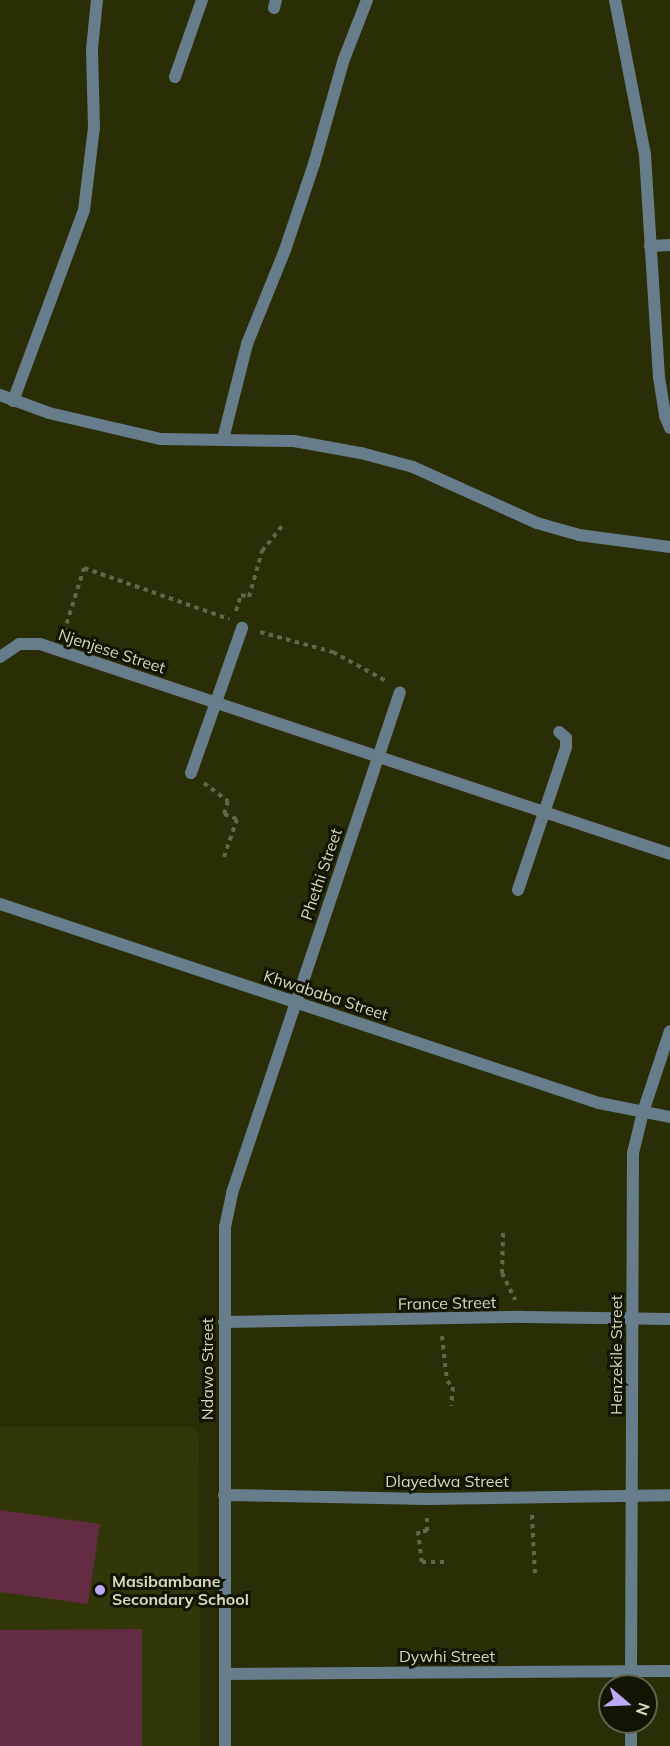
<!DOCTYPE html>
<style>
body{margin:0}
#map{position:relative;width:670px;height:1746px;overflow:hidden;background:#292e07;font-family:Mulish,sans-serif}
div>[style]{position:absolute}
.built>*{inset:0;background:#313708}
.green>*{inset:0;background:#632c42}
.path>*{height:4px;margin-top:-2px;transform-origin:0;background:repeating-linear-gradient(90deg,#626744 0 4.5px,transparent 0 9px)}
.service>*{height:12px;margin:-6px;padding:0 6px;transform-origin:6px;border-radius:6px;background:#687d8b}
.minor>*{height:12px;margin:-6px;padding:0 6px;transform-origin:6px;border-radius:6px;background:#687d8b}
.dots>*{width:16px;height:16px;translate:-50% -50%;box-sizing:border-box;border:3px solid #121503;border-radius:50%}
span{translate:-50% -50%;white-space:nowrap;text-align:center;line-height:1.15;-webkit-text-stroke:6px #121503;paint-order:stroke}
.street-label{font-size:16px;color:#d4d9bf}
.poi-label{font-size:16px;color:#d4d9bf;font-weight:700}
.left{translate:0 -50%;text-align:left}
.north{position:absolute;left:598px;top:1674px;width:60px;height:60px;box-sizing:border-box;background:#121503;border:2px solid #60634e;border-radius:50%;rotate:109deg;font-size:16px;font-weight:700;line-height:24px;text-align:center;color:#d4d9bf}
.north::after{content:'';display:block;margin:auto;width:21px;height:27px;background:#bea9f5;clip-path:polygon(50% 0,100% 100%,50% 72%,0 100%)}
</style>
<div id="map">
<div class="built">
<i style="clip-path:polygon(0 1427px,190px 1427px,199px 1434px,200px 1746px,0 1746px)"></i>
</div>
<div class="green">
<i style="clip-path:polygon(0 1510px,100px 1524px,88px 1604px,0 1592px)"></i>
<i style="clip-path:polygon(142px 1629px,142px 1746px,0 1746px,0 1630px)"></i>
</div>
<div class="path">
<i style="left:236px;top:611px;width:17px;rotate:-73deg"></i>
<i style="left:241px;top:595px;width:8px;rotate:14deg"></i>
<i style="left:249px;top:597px;width:48px;rotate:-74.2deg"></i>
<i style="left:262px;top:551px;width:33px;rotate:-51deg"></i>
<i style="left:64px;top:632px;width:67px;rotate:-72.6deg"></i>
<i style="left:84px;top:568px;width:154px;rotate:19.4deg"></i>
<i style="left:260px;top:632px;width:76px;rotate:15.3deg"></i>
<i style="left:333px;top:652px;width:60px;rotate:28.7deg"></i>
<i style="left:204px;top:783px;width:30px;rotate:37deg"></i>
<i style="left:228px;top:801px;width:14px;rotate:107deg"></i>
<i style="left:224px;top:814px;width:14px;rotate:21deg"></i>
<i style="left:237px;top:819px;width:40px;rotate:108.9deg"></i>
<i style="left:503px;top:1233px;width:40px;rotate:91.4deg"></i>
<i style="left:502px;top:1273px;width:30px;rotate:64deg"></i>
<i style="left:442px;top:1336px;width:45px;rotate:83.7deg"></i>
<i style="left:447px;top:1381px;width:8px;rotate:45deg"></i>
<i style="left:453px;top:1387px;width:19px;rotate:96deg"></i>
<i style="left:532px;top:1515px;width:60px;rotate:87.1deg"></i>
<i style="left:427px;top:1518px;width:13px;rotate:90deg"></i>
<i style="left:427px;top:1531px;width:9px;rotate:180deg"></i>
<i style="left:418px;top:1531px;width:31px;rotate:83deg"></i>
<i style="left:422px;top:1562px;width:24px"></i>
</div>
<div class="service">
<i style="left:274px;top:8px;width:8px;rotate:-76deg"></i>
<i style="left:175px;top:77px;width:82px;rotate:-70.7deg"></i>
<i style="left:650px;top:246px;width:20px;rotate:-3deg"></i>
</div>
<div class="minor">
<i style="left:615px;top:0;width:158px;rotate:79deg"></i>
<i style="left:645px;top:155px;width:222px;rotate:86.4deg"></i>
<i style="left:659px;top:377px;width:39px;rotate:81deg"></i>
<i style="left:665px;top:416px;width:13px;rotate:67deg"></i>
<i style="left:0;top:395px;width:52px;rotate:20.2deg"></i>
<i style="left:49px;top:413px;width:115px;rotate:13.1deg"></i>
<i style="left:161px;top:439px;width:133px;rotate:0.9deg"></i>
<i style="left:294px;top:441px;width:68px;rotate:10.2deg"></i>
<i style="left:361px;top:453px;width:54px;rotate:15.1deg"></i>
<i style="left:413px;top:467px;width:136px;rotate:24.3deg"></i>
<i style="left:537px;top:523px;width:44px;rotate:15.9deg"></i>
<i style="left:579px;top:535px;width:92px;rotate:7.5deg"></i>
<i style="left:13px;top:401px;width:204px;rotate:-69.6deg"></i>
<i style="left:84px;top:210px;width:84px;rotate:-83.1deg"></i>
<i style="left:94px;top:127px;width:78px;rotate:-91.5deg"></i>
<i style="left:92px;top:49px;width:49px;rotate:-84.2deg"></i>
<i style="left:223px;top:439px;width:98px;rotate:-75.8deg"></i>
<i style="left:247px;top:344px;width:101px;rotate:-68deg"></i>
<i style="left:285px;top:250px;width:91px;rotate:-71.4deg"></i>
<i style="left:314px;top:164px;width:109px;rotate:-74.1deg"></i>
<i style="left:344px;top:59px;width:63px;rotate:-68.7deg"></i>
<i style="left:0;top:657px;width:23px;rotate:-34deg"></i>
<i style="left:19px;top:644px;width:21px"></i>
<i style="left:40px;top:644px;width:664px;rotate:18.43deg"></i>
<i style="left:191px;top:773px;width:154px;rotate:-70.6deg"></i>
<i style="left:518px;top:890px;width:151px;rotate:-71.4deg"></i>
<i style="left:566px;top:747px;width:9px;rotate:-90deg"></i>
<i style="left:566px;top:738px;width:9px;rotate:-139deg"></i>
<i style="left:0;top:904px;width:631px;rotate:18.38deg"></i>
<i style="left:599px;top:1103px;width:72px;rotate:11.2deg"></i>
<i style="left:224px;top:1322px;width:299px;rotate:-1deg"></i>
<i style="left:523px;top:1317px;width:147px;rotate:0.8deg"></i>
<i style="left:224px;top:1495px;width:203px;rotate:1.1deg"></i>
<i style="left:427px;top:1499px;width:243px;rotate:-0.9deg"></i>
<i style="left:225px;top:1674px;width:445px;rotate:-0.4deg"></i>
<i style="left:631px;top:1686px;width:533px;rotate:-89.79deg"></i>
<i style="left:633px;top:1153px;width:42px;rotate:-76.3deg"></i>
<i style="left:643px;top:1112px;width:85px;rotate:-71.6deg"></i>
<i style="left:225px;top:1746px;width:519px;rotate:-90deg"></i>
<i style="left:225px;top:1227px;width:35px;rotate:-78deg"></i>
<i style="left:232px;top:1193px;width:528px;rotate:-71.46deg"></i>
<i style="left:631px;top:1746px;width:24px;rotate:-90deg"></i>
</div>
<div class="dots">
<i style="left:100px;top:1590px;background:#bea9f5"></i>
</div>
<div class="street-label">
<span style="left:112px;top:651px;rotate:18deg">Njenjese Street</span>
<span style="left:321px;top:874px;rotate:-71deg">Phethi Street</span>
<span style="left:326px;top:995px;rotate:18deg">Khwababa Street</span>
<span style="left:447px;top:1303px;rotate:-1deg">France Street</span>
<span style="left:616px;top:1355px;rotate:-90deg">Henzekile Street</span>
<span style="left:207px;top:1369px;rotate:-90deg">Ndawo Street</span>
<span style="left:447px;top:1481px">Dlayedwa Street</span>
<span style="left:447px;top:1656px">Dywhi Street</span>
</div>
<div class="poi-label">
<span class="left" style="left:112px;top:1590px">Masibambane<br>Secondary School</span>
</div>
<div class="north">N</div>
</div>
